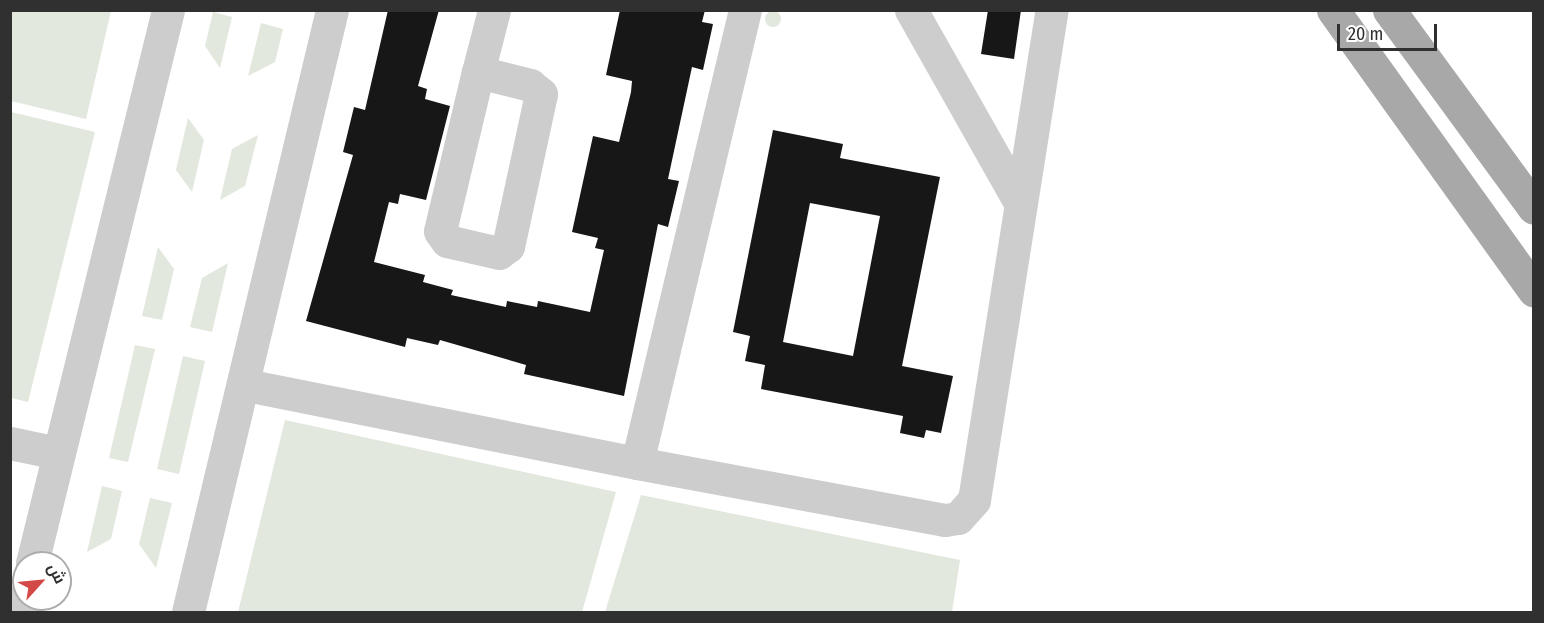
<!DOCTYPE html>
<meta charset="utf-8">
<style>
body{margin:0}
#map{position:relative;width:1544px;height:623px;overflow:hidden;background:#fff;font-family:"Fira Sans Condensed",Cairo,sans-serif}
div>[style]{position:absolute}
.green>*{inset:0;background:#e2e8dd}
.round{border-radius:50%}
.building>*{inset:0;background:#171717}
.street>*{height:33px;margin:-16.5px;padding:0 16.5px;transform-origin:16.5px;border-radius:16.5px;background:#cdcdcd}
.primary>*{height:33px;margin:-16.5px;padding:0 16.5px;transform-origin:16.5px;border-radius:16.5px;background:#a8a8a8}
span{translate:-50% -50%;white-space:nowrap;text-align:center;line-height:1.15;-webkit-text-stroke:6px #fff;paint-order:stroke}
.frame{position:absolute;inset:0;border:12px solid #303030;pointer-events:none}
.north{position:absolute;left:12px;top:551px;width:60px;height:60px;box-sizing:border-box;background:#fff;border:2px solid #acacac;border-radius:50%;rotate:63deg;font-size:16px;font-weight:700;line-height:24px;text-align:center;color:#303030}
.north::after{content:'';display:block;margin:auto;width:21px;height:27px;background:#d24948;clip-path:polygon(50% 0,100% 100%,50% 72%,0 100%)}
.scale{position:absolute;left:1337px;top:24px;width:100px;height:27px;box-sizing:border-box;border:3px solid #303030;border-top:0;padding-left:8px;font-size:18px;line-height:21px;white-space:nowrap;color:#303030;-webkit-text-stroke:4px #fff;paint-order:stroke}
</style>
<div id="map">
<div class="green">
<i style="clip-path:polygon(11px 10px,111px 11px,86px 119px,11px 101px)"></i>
<i class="round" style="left:765px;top:11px;width:16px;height:16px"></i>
<i style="clip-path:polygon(213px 12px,232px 17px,220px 68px,205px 46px)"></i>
<i style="clip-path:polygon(261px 23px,283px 29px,275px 62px,248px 76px)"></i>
<i style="clip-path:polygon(11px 112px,95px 132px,28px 402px,11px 398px)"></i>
<i style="clip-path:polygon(188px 118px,204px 140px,192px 192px,176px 170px)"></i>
<i style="clip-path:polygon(258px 135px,245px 186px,220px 200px,232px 149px)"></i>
<i style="clip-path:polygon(158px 247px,174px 269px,162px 320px,142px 316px)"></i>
<i style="clip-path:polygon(228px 263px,212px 332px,190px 327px,202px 278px)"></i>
<i style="clip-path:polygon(135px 345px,155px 349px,128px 462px,109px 458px)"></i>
<i style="clip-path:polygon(183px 356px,205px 361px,179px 474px,157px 469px)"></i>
<i style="clip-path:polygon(285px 420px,616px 492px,582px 612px,238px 612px)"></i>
<i style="clip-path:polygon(102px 486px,122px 491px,111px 539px,87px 552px)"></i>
<i style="clip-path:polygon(641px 495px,960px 560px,952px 612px,605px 612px)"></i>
<i style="clip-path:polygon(150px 498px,172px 503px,156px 568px,139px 544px)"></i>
</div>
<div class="building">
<i style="clip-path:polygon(388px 10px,439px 10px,418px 86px,427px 89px,425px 99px,450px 106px,426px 200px,400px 194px,398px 204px,389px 202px,374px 262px,425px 275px,423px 282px,453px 290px,451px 295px,506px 307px,507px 301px,537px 307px,538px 301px,590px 312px,604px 250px,595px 248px,598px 238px,572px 232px,593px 136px,619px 142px,631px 92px,632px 81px,606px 75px,620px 10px,705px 10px,702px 22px,713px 24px,703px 70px,692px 67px,668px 179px,679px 181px,668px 227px,658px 224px,624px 396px,524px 374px,526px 365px,440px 340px,438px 345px,407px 338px,405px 347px,306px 321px,353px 155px,343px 152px,354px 107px,365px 110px)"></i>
<i style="clip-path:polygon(988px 10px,1021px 10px,1014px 59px,981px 54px)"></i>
<i style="clip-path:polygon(evenodd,773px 130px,843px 144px,840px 158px,940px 177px,902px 366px,953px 376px,941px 433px,926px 430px,924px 438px,900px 433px,903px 416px,761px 389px,765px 365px,745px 361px,750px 336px,733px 332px,773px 130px,810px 203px,880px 216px,853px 356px,783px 342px,810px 203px)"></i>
</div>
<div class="street">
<i style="left:911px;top:10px;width:219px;rotate:60.5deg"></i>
<i style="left:478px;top:72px;width:54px;rotate:14deg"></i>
<i style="left:530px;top:85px;width:14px;rotate:39deg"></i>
<i style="left:541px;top:94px;width:156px;rotate:102.2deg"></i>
<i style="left:508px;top:246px;width:11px;rotate:142deg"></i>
<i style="left:499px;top:253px;width:53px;rotate:-167deg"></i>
<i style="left:447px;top:241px;width:12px;rotate:-125deg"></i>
<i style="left:440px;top:231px;width:163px;rotate:-76.6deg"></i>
<i style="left:478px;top:72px;width:64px;rotate:-75.5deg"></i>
<i style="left:246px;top:385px;width:399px;rotate:11.3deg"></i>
<i style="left:637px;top:463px;width:313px;rotate:10.5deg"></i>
<i style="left:945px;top:520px;width:13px;rotate:-9deg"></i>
<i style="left:958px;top:518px;width:24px;rotate:-48deg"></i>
<i style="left:974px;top:500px;width:496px;rotate:-81deg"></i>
<i style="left:10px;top:443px;width:48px;rotate:12deg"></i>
<i style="left:637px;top:463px;width:466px;rotate:-76.6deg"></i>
<i style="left:32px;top:563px;width:569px;rotate:-76.18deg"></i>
<i style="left:21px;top:612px;width:15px;rotate:-79deg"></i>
<i style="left:188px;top:612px;width:619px;rotate:-76.55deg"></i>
</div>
<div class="primary">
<i style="left:1333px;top:10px;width:345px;rotate:54.4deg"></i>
<i style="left:1389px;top:10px;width:245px;rotate:53.8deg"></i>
</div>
<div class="frame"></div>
<div class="north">ش</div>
<div class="scale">20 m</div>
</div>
